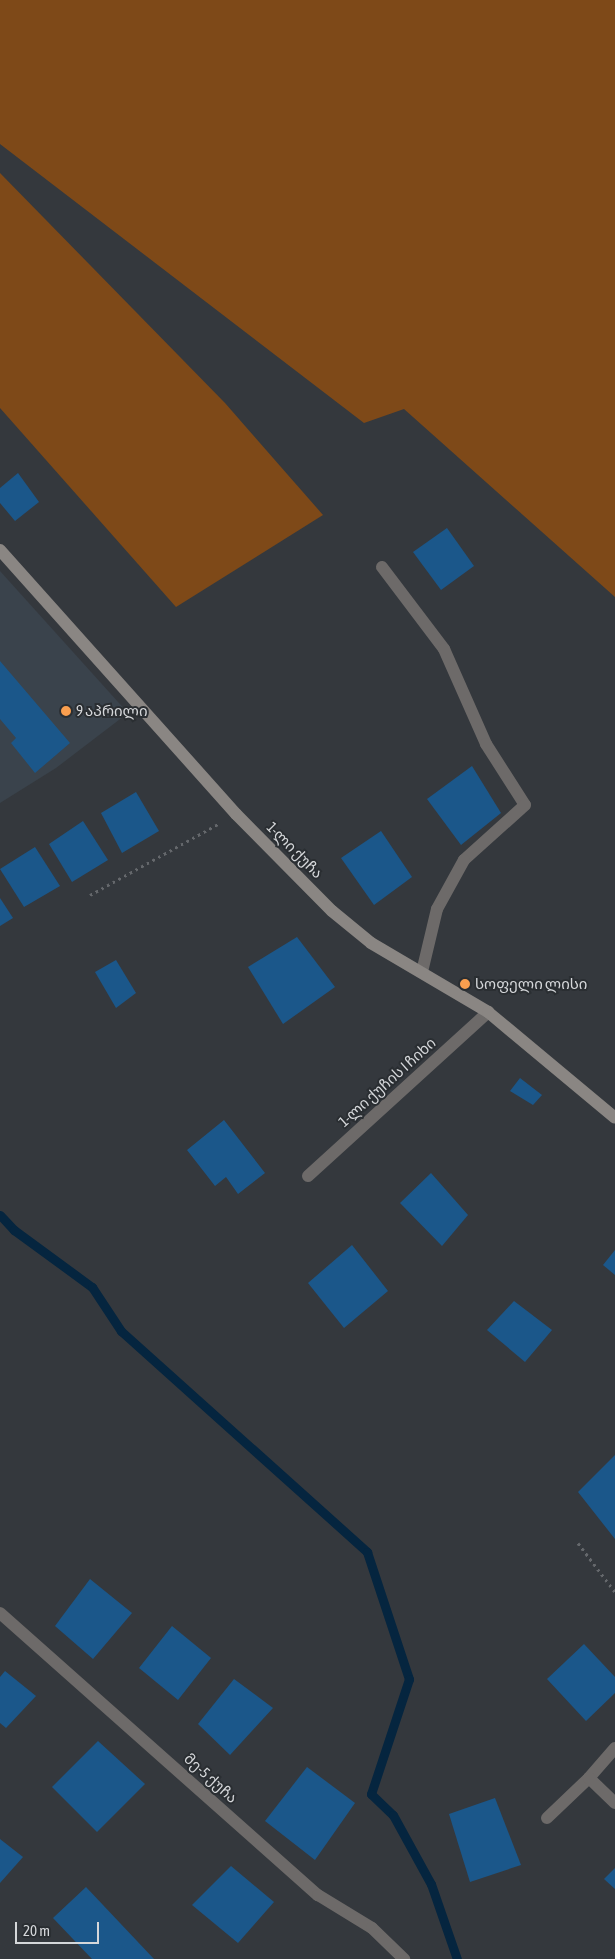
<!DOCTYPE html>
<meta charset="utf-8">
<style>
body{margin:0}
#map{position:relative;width:615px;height:1959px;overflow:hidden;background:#34383d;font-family:"Asap Condensed","Noto Sans Georgian",sans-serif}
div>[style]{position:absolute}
.built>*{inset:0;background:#3a434c}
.green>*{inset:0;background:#7e4918}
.stream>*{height:9px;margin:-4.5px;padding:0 4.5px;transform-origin:4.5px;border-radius:4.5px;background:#05253f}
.building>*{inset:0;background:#1b578a}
.path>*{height:3px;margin-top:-1.5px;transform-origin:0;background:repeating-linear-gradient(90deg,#65686c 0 2.5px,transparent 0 6.5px)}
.service>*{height:12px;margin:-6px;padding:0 6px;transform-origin:6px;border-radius:6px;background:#6d6a69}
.minor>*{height:12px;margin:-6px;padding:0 6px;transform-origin:6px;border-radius:6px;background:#6d6a69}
.secondary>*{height:12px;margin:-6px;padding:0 6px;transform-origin:6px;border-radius:6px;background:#8a8683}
.dots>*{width:14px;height:14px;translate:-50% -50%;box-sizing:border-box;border:2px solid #2a2e32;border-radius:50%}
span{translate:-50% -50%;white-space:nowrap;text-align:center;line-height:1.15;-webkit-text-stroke:4px #2a2e32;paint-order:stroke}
.poi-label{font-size:15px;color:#d5d7da}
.left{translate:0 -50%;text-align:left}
.street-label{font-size:15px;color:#d5d7da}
.scale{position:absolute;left:15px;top:1922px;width:84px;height:22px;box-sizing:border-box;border:2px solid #d5d7da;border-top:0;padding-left:6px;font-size:15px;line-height:18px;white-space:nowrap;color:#d5d7da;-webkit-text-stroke:4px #2a2e32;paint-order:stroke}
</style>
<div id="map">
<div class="built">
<i style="clip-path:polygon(0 571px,128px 713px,56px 768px,0 803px)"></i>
</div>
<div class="green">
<i style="clip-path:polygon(0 0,615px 0,615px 597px,404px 409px,364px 423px,0 144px)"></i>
<i style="clip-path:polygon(0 173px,225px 403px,323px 515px,176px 607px,0 408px)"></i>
</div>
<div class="stream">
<i style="left:0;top:1215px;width:21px;rotate:47deg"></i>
<i style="left:14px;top:1230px;width:97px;rotate:36.2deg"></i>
<i style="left:92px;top:1287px;width:53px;rotate:56.6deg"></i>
<i style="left:121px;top:1331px;width:331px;rotate:41.9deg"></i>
<i style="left:367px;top:1552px;width:134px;rotate:71.7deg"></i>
<i style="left:409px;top:1679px;width:121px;rotate:108.3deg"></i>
<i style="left:371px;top:1794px;width:30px;rotate:44deg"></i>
<i style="left:393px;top:1815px;width:79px;rotate:61.2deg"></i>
<i style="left:431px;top:1884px;width:79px;rotate:70.9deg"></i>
</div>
<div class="building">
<i style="clip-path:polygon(18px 473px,39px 502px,15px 521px,0 503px,0 488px)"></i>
<i style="clip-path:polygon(447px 528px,474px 566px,441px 590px,413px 552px)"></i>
<i style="clip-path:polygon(0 661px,70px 743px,35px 773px,11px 743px,16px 738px,0 719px)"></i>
<i style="clip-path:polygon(472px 766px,501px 813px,461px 845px,427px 799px)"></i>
<i style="clip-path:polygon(136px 792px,159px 831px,122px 853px,101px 813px)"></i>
<i style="clip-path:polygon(83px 821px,108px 860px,72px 882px,49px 844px)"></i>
<i style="clip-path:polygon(381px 831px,412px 877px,374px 905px,341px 858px)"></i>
<i style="clip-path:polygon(35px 847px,60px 886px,24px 907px,0 869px)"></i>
<i style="clip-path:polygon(0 898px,13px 918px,0 926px)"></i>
<i style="clip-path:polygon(297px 937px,335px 987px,283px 1024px,248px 967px)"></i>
<i style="clip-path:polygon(116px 960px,136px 993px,116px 1008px,95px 972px)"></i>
<i style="clip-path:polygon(520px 1078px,542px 1095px,533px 1105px,510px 1091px)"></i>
<i style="clip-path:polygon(224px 1120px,265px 1173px,238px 1194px,226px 1177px,215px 1186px,187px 1150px)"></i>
<i style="clip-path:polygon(431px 1173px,468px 1215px,442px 1246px,400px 1203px)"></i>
<i style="clip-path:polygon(352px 1245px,388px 1291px,344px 1328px,308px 1283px)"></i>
<i style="clip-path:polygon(615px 1250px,615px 1275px,603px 1265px)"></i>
<i style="clip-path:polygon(514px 1301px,552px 1330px,525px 1362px,487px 1330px)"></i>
<i style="clip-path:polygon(615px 1455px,615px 1539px,578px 1492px)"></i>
<i style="clip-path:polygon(90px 1579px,132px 1613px,93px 1659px,55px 1626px)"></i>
<i style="clip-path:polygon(172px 1626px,211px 1658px,178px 1700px,139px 1668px)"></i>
<i style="clip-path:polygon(584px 1644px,615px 1677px,615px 1693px,586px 1721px,547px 1679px)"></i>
<i style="clip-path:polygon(5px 1671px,36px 1696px,6px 1728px,0 1723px,0 1677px)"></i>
<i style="clip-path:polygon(234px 1679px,273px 1708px,230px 1755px,198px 1724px)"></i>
<i style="clip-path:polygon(98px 1741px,145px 1784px,97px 1832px,52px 1787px)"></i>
<i style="clip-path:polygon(307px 1767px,355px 1803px,315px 1860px,265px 1821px)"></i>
<i style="clip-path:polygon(495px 1798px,521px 1865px,470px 1882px,449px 1814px)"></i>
<i style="clip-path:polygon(0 1839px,23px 1857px,0 1883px)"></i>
<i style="clip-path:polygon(231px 1866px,274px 1902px,238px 1943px,192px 1905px)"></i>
<i style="clip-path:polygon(615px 1868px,615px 1889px,604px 1879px)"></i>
<i style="clip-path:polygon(86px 1887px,154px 1959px,92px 1959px,53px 1918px)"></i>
</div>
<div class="path">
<i style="left:90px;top:895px;width:146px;rotate:-29deg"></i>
<i style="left:578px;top:1543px;width:61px;rotate:52.9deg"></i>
</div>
<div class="service">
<i style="left:382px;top:567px;width:103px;rotate:52.9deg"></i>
<i style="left:444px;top:649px;width:104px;rotate:66.1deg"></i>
<i style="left:486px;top:744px;width:72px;rotate:57.4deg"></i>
<i style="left:525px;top:805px;width:82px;rotate:138deg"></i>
<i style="left:464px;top:860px;width:56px;rotate:118.9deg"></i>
<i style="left:437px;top:909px;width:65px;rotate:103.4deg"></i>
<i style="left:547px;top:1818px;width:58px;rotate:-43.6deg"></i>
</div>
<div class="minor">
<i style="left:308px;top:1176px;width:244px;rotate:-42.3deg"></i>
<i style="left:0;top:1613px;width:425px;rotate:41.6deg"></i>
<i style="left:318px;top:1895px;width:63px;rotate:31.4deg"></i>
<i style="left:372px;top:1928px;width:45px;rotate:44.1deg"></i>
<i style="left:615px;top:1748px;width:40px;rotate:131deg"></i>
<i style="left:589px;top:1778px;width:36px;rotate:44deg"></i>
</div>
<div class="secondary">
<i style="left:0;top:550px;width:354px;rotate:48.2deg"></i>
<i style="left:236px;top:814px;width:136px;rotate:45.3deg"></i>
<i style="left:332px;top:911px;width:50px;rotate:39.4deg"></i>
<i style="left:371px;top:943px;width:136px;rotate:30.5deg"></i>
<i style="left:488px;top:1012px;width:165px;rotate:39.8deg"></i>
</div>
<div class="dots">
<i style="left:66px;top:711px;background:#fa9f4f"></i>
<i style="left:465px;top:984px;background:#fa9f4f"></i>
</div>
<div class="poi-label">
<span class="left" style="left:76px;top:711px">9 აპრილი</span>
<span class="left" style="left:475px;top:984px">სოფელი ლისი</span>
</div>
<div class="street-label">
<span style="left:295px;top:850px;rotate:45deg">1-ლი ქუჩა</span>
<span style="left:387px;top:1082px;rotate:-42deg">1-ლი ქუჩის I ჩიხი</span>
<span style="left:211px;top:1778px;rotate:42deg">მე-5 ქუჩა</span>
</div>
<div class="scale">20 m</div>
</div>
